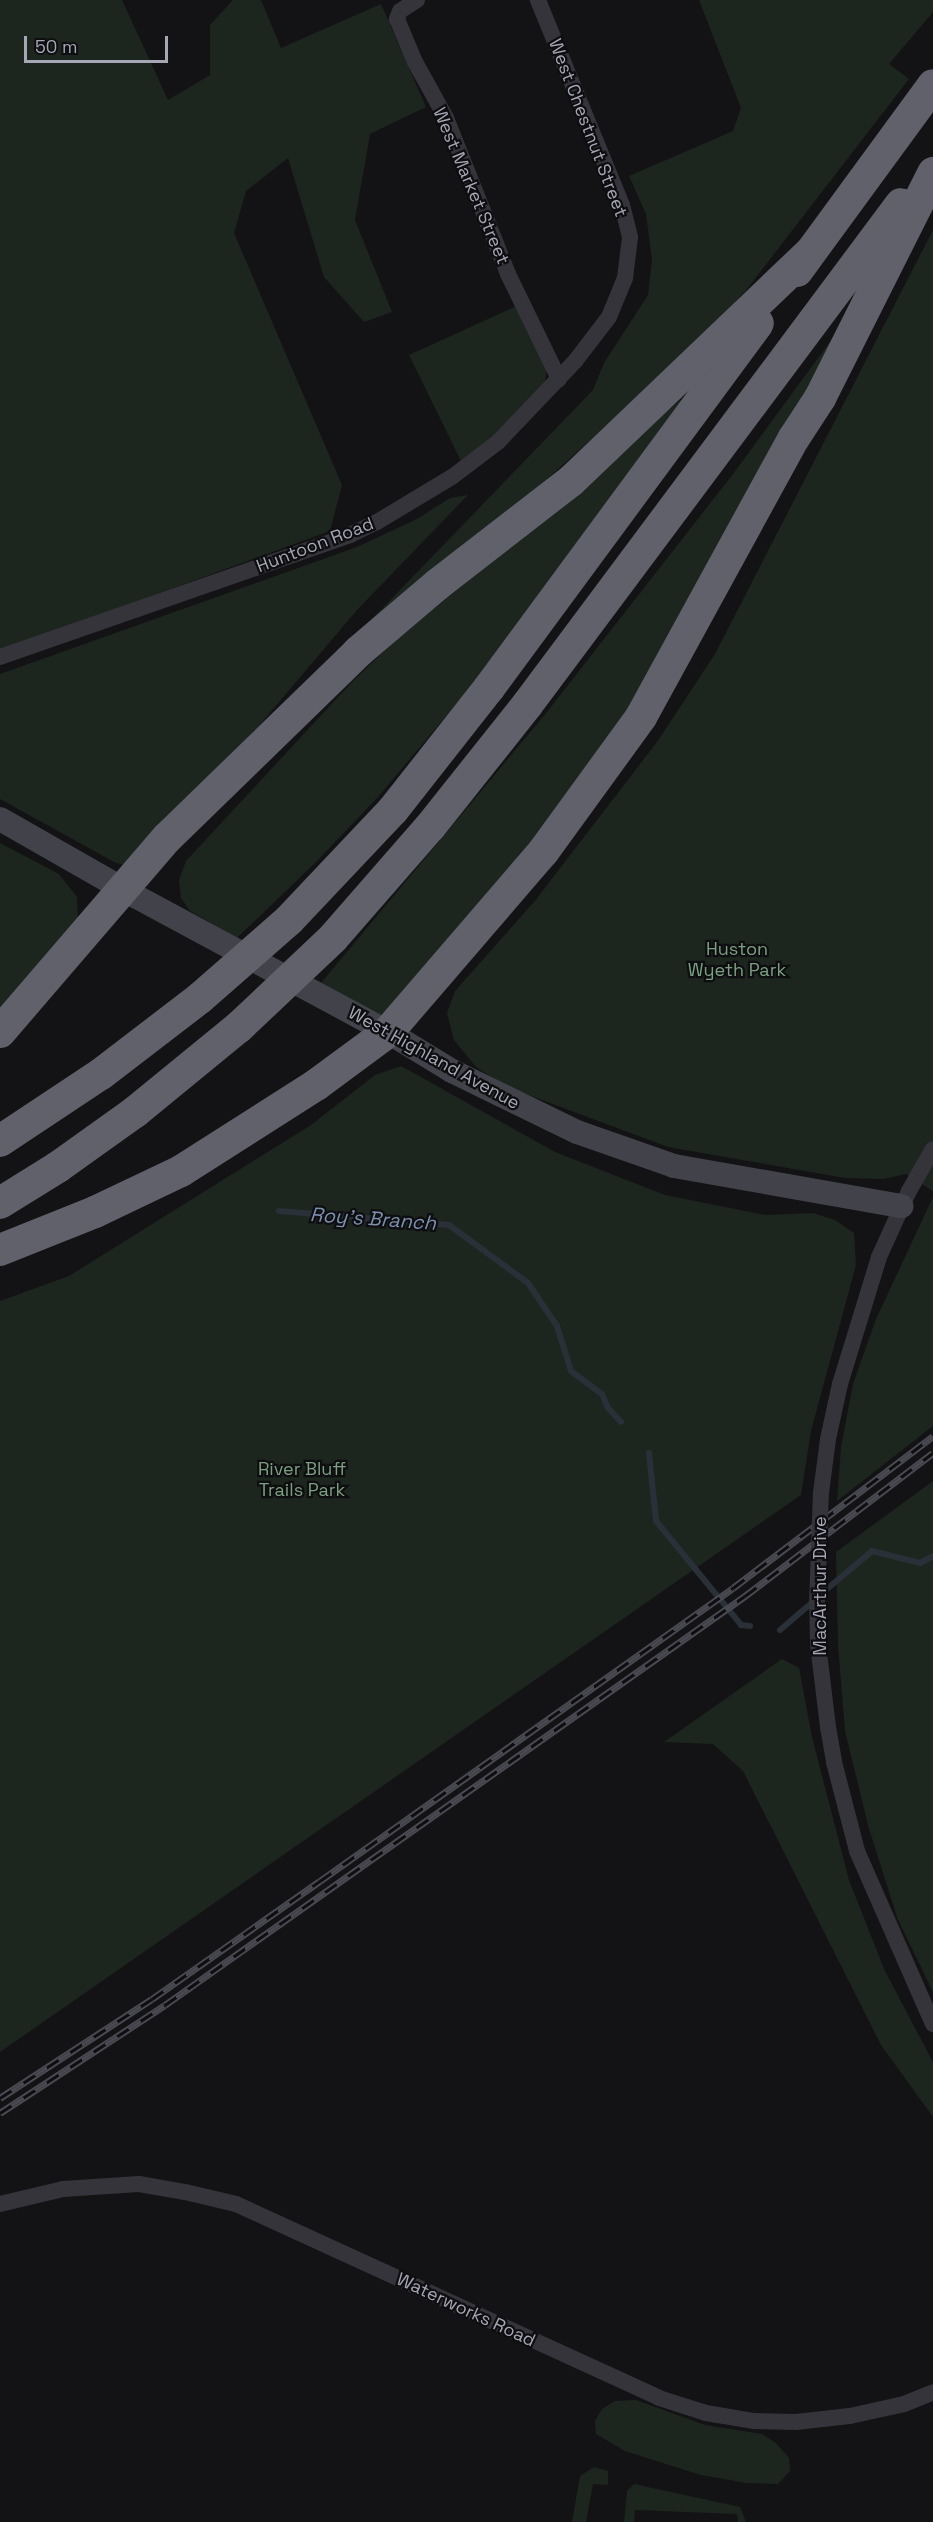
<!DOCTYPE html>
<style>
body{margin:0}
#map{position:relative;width:933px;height:2522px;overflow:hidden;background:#131315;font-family:"Space Grotesk",sans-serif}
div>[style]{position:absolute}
.green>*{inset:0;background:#1d251f}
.stream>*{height:6px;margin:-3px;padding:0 3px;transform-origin:3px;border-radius:3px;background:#2a3038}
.street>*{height:16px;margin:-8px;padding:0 8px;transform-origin:8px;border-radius:8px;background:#34343a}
.secondary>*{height:24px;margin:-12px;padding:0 12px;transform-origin:12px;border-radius:12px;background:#42434a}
.highway>*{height:32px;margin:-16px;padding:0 16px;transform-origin:16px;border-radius:16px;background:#60616b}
.rail>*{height:7px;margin-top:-3.5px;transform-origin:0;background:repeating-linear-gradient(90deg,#0e0e10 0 14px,#494a51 0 28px);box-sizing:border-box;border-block:2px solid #494a51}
.street-bridge>*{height:16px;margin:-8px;padding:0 8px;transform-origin:8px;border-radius:8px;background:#34343a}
.highway-bridge>*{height:32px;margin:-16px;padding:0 16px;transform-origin:16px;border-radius:16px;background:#60616b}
span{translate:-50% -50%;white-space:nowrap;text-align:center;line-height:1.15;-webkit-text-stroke:4.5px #0e0e10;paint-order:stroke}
.street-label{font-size:18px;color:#a5a7b5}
.park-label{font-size:18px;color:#7ca083}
.water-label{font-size:20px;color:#7c90b0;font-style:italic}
.scale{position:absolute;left:24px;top:36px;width:144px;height:27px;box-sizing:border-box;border:3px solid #a5a7b5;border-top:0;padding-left:8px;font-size:18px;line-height:21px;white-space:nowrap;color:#a5a7b5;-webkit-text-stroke:4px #0e0e10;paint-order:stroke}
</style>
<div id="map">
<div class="green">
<i style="clip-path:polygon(0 0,122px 0,168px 100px,210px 75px,210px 25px,233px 0,261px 0,281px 48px,381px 4px,426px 107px,370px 134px,355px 220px,392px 312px,364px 322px,324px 277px,288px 158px,246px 191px,234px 233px,342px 485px,330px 531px,0 651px)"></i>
<i style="clip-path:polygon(699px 0,933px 0,933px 12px,889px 64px,909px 79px,747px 289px,697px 344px,336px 669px,372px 619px,593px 390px,604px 363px,648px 295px,652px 260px,646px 214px,629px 176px,733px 131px,741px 108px)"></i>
<i style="clip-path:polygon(933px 230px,933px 1191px,906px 1174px,883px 1179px,845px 1178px,668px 1147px,507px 1087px,476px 1067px,454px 1040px,447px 1013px,455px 991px,534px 902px,657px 742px,715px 654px)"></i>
<i style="clip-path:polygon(865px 294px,650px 711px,380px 1020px,321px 983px,547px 712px,733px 474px)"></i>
<i style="clip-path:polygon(519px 305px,547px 367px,544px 390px,515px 420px,461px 461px,409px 355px)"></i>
<i style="clip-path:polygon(690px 392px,479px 677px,378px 797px,317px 861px,237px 938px,190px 911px,181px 898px,179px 880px,186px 861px,352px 682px,413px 623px)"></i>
<i style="clip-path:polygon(468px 495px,357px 610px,195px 801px,132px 866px,116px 863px,0 799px,0 674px,357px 547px,417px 519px,450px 498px)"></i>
<i style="clip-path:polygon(0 843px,59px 874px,77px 897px,78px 924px,0 1009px)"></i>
<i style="clip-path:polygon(401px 1066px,555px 1152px,665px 1195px,765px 1215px,813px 1213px,835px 1220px,854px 1233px,856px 1265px,811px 1431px,801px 1495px,0 2052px,0 1301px,69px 1276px,311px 1125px,375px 1075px)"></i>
<i style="clip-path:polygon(933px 1197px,933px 1426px,837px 1501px,841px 1447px,853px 1384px,876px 1319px)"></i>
<i style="clip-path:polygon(933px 1481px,933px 1992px,898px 1920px,869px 1829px,845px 1731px,838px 1645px,836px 1552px)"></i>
<i style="clip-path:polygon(782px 1659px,799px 1668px,812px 1737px,849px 1880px,884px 1969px,933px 2062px,933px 2117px,881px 2045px,743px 1771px,713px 1744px,664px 1742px)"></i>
<i style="clip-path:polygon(636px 2400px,705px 2425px,762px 2434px,776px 2443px,789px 2458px,790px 2471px,778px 2484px,747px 2483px,701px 2475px,625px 2451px,596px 2434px,595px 2421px,602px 2409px,615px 2401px)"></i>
<i style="clip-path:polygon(594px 2467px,608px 2471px,608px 2485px,593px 2484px,586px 2522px,572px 2522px,580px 2476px)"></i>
<i style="clip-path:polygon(634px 2484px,740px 2507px,746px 2522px,738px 2522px,737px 2514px,635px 2510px,634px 2522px,624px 2522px,627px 2491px)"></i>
</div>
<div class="stream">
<i style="left:279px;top:1211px;width:171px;rotate:4.7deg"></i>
<i style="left:449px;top:1225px;width:98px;rotate:36.3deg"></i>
<i style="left:528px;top:1283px;width:52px;rotate:56deg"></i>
<i style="left:557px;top:1326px;width:47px;rotate:72.7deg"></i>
<i style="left:571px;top:1371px;width:39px;rotate:37deg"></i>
<i style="left:602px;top:1394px;width:15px;rotate:67deg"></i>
<i style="left:608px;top:1408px;width:19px;rotate:47deg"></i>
<i style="left:649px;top:1453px;width:68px;rotate:84.1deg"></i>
<i style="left:656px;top:1521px;width:134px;rotate:50.7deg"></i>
<i style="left:741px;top:1625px;width:9px;rotate:6deg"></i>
<i style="left:821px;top:1594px;width:67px;rotate:-40.1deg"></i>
<i style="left:872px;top:1551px;width:49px;rotate:14deg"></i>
<i style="left:920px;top:1563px;width:15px;rotate:-28deg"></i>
<i style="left:780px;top:1630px;width:45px;rotate:-40.5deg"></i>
</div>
<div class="street">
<i style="left:417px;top:0;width:20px;rotate:147deg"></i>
<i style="left:400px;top:11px;width:9px;rotate:111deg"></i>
<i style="left:397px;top:19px;width:47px;rotate:67.3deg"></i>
<i style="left:415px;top:62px;width:64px;rotate:61deg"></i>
<i style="left:446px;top:118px;width:168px;rotate:68.3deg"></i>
<i style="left:508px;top:274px;width:117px;rotate:64.1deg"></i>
<i style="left:0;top:657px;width:371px;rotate:-19.2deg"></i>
<i style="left:350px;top:535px;width:30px;rotate:-26deg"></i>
<i style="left:377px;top:522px;width:87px;rotate:-31deg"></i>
<i style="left:452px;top:477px;width:58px;rotate:-37.3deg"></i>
<i style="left:498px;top:442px;width:113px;rotate:-46.4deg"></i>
<i style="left:576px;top:360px;width:54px;rotate:-52.5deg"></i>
<i style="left:609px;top:317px;width:42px;rotate:-67.7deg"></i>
<i style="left:625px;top:278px;width:41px;rotate:-83deg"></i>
<i style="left:630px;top:237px;width:33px;rotate:-104deg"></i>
<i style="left:622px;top:205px;width:222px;rotate:-112.3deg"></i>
<i style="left:828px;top:1439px;width:56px;rotate:-77.7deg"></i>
<i style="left:840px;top:1384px;width:133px;rotate:-72.9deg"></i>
<i style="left:879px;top:1257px;width:72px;rotate:-65.6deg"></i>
<i style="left:909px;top:1191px;width:48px;rotate:-60.3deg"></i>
<i style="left:828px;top:1727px;width:36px;rotate:80deg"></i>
<i style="left:834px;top:1762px;width:92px;rotate:75.5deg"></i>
<i style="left:857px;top:1851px;width:189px;rotate:66.3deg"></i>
<i style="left:0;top:2204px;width:65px;rotate:-13.4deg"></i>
<i style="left:63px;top:2189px;width:76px;rotate:-3.8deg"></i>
<i style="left:139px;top:2184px;width:47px;rotate:9.9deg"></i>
<i style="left:185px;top:2192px;width:52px;rotate:13.2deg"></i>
<i style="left:236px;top:2204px;width:465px;rotate:24.6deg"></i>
<i style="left:659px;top:2398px;width:49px;rotate:17.7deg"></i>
<i style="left:706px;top:2413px;width:49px;rotate:9.5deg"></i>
<i style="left:754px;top:2421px;width:42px;rotate:1.4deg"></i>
<i style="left:796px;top:2422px;width:54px;rotate:-6.3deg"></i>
<i style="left:850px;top:2416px;width:55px;rotate:-12.5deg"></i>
<i style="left:904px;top:2404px;width:31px;rotate:-22deg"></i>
</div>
<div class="secondary">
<i style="left:0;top:819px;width:155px;rotate:29.7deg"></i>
<i style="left:135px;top:896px;width:287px;rotate:28.3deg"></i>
<i style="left:388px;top:1032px;width:75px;rotate:31.4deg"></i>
<i style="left:452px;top:1071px;width:139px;rotate:26deg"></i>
<i style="left:577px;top:1132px;width:103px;rotate:19.3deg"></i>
<i style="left:674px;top:1166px;width:231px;rotate:10deg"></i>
</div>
<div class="highway">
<i style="left:797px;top:271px;width:230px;rotate:-53.8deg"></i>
<i style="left:289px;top:920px;width:151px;rotate:-46.6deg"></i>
<i style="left:393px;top:810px;width:155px;rotate:-51.8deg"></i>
<i style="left:489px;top:688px;width:453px;rotate:-53.6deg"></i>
<i style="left:333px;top:938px;width:147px;rotate:-48.9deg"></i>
<i style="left:430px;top:827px;width:156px;rotate:-51.5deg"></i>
<i style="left:527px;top:705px;width:625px;rotate:-53.26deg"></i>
<i style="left:0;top:1032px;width:256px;rotate:-49.3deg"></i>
<i style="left:167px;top:838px;width:267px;rotate:-44.2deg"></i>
<i style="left:358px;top:652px;width:105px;rotate:-40.4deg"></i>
<i style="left:438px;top:584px;width:168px;rotate:-37.8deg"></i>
<i style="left:571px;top:481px;width:330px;rotate:-43.7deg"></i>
<i style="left:0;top:1141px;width:121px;rotate:-33.6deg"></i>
<i style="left:101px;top:1074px;width:125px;rotate:-37.5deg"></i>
<i style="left:0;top:1203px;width:68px;rotate:-31.8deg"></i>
<i style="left:58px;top:1167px;width:95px;rotate:-35.5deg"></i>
<i style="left:135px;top:1112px;width:134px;rotate:-39.3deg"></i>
<i style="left:0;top:1250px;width:102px;rotate:-21.8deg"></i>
<i style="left:95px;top:1212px;width:95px;rotate:-25.5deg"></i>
<i style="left:181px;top:1171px;width:160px;rotate:-32.5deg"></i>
<i style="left:316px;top:1085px;width:89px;rotate:-36.4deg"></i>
<i style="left:388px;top:1032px;width:238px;rotate:-49.3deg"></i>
<i style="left:543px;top:852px;width:167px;rotate:-54deg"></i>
<i style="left:641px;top:717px;width:318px;rotate:-61.3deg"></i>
<i style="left:794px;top:438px;width:48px;rotate:-57deg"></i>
<i style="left:820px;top:398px;width:252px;rotate:-63.3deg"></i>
</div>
<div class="rail">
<i style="left:0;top:2098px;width:181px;rotate:-33.1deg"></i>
<i style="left:152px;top:1999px;width:205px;rotate:-35.1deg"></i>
<i style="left:320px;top:1881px;width:506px;rotate:-35.35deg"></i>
<i style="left:733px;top:1588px;width:251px;rotate:-37.2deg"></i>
<i style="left:0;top:2113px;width:197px;rotate:-33.2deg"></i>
<i style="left:165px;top:2005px;width:710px;rotate:-35.19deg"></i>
<i style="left:745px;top:1596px;width:236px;rotate:-37.3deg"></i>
</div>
<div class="street-bridge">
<i style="left:828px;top:1727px;width:84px;rotate:-96.9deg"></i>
<i style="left:818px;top:1644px;width:39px;rotate:-91deg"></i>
<i style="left:817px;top:1605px;width:112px;rotate:-88deg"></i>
<i style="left:821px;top:1493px;width:54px;rotate:-82.6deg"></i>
</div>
<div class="highway-bridge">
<i style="left:200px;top:998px;width:118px;rotate:-41.2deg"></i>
<i style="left:239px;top:1027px;width:129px;rotate:-43.4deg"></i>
</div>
<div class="street-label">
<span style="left:588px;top:128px;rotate:69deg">West Chestnut Street</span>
<span style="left:471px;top:186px;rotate:67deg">West Market Street</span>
<span style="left:315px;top:545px;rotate:-21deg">Huntoon Road</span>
<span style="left:434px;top:1058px;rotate:29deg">West Highland Avenue</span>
<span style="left:820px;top:1586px;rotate:-90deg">MacArthur Drive</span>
<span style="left:466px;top:2310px;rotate:25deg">Waterworks Road</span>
</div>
<div class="park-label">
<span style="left:737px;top:960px">Huston<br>Wyeth Park</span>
<span style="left:302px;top:1480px">River Bluff<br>Trails Park</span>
</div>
<div class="water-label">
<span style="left:373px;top:1219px;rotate:4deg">Roy's Branch</span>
</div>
<div class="scale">50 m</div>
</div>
